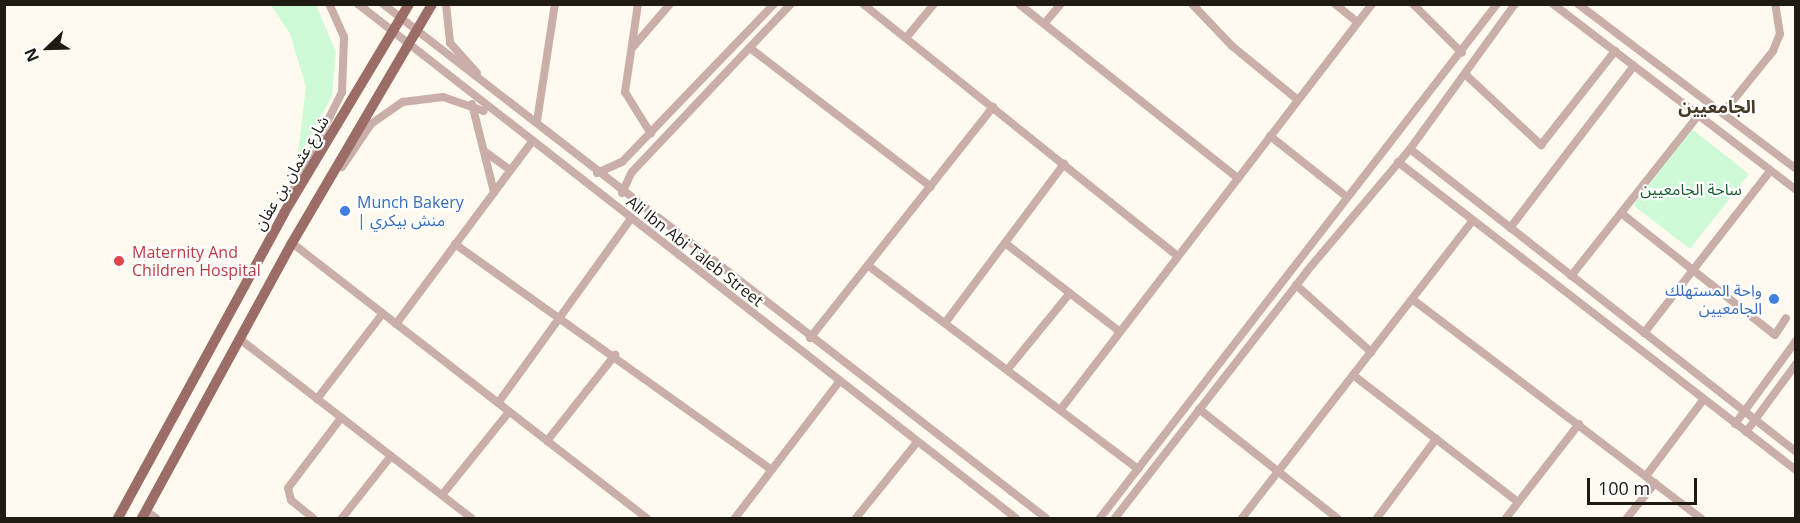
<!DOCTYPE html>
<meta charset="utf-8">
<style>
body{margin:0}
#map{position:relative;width:1800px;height:523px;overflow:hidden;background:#fffaf0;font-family:"Open Sans","Noto Sans Arabic",sans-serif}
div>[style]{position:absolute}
.green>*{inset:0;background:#cffad7}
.minor>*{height:8px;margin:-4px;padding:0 4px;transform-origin:4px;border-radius:4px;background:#c9aeaa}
.major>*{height:10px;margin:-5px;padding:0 5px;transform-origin:5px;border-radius:5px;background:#9c6d67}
.dots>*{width:16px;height:16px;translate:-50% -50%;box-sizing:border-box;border:3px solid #fff;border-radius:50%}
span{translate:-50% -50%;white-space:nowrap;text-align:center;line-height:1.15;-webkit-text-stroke:4.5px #fff;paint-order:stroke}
.street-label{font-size:16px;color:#1f1b12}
.park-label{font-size:16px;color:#185f31}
.shop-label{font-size:16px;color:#366cbe}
.left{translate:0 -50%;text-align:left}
.right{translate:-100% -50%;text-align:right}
.health-label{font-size:16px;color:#be3a42}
.neighbourhood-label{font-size:18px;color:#453a27;font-weight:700}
.frame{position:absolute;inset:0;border:6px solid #1f1b12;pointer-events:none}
.north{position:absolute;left:18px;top:18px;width:60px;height:60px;-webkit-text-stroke:4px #fff;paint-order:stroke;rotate:247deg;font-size:16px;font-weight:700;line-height:24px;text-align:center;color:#1f1b12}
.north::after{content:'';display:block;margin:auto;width:21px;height:27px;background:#1f1b12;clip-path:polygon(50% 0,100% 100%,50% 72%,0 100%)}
.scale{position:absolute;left:1587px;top:478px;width:110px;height:27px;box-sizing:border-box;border:3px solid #1f1b12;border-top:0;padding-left:8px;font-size:18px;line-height:21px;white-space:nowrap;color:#1f1b12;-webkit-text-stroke:4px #fff;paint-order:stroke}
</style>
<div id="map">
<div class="green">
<i style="clip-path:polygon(271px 5px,316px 5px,336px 52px,332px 96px,297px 161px,306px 87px,290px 34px)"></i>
<i style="clip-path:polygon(1692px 129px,1749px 174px,1690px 249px,1633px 205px)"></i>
</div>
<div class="minor">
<i style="left:358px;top:4px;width:835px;rotate:38deg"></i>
<i style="left:383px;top:4px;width:839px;rotate:37.79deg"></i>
<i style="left:446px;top:4px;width:39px;rotate:84deg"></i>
<i style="left:450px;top:43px;width:40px;rotate:48deg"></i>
<i style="left:638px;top:4px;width:89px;rotate:98.4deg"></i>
<i style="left:625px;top:92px;width:49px;rotate:58.2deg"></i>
<i style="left:863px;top:4px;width:403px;rotate:38.7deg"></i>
<i style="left:1019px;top:4px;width:280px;rotate:38.5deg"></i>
<i style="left:1192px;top:4px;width:58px;rotate:46.4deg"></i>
<i style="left:1232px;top:46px;width:85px;rotate:39.3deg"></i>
<i style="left:1335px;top:4px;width:28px;rotate:39deg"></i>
<i style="left:1413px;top:4px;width:69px;rotate:45deg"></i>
<i style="left:1553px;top:4px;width:306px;rotate:37.4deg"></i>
<i style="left:1578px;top:4px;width:273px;rotate:37.1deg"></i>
<i style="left:1044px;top:24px;width:26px;rotate:-50deg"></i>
<i style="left:906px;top:38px;width:44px;rotate:-50.5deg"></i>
<i style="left:633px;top:47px;width:57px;rotate:-49.3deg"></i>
<i style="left:750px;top:48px;width:228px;rotate:37.5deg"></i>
<i style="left:1466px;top:75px;width:103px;rotate:43deg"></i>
<i style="left:1541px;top:145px;width:120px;rotate:-51.8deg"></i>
<i style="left:472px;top:104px;width:91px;rotate:76deg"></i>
<i style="left:1723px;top:113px;width:80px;rotate:-51.1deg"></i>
<i style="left:1773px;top:51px;width:18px;rotate:-68deg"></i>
<i style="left:1780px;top:34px;width:30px;rotate:-99deg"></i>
<i style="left:537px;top:121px;width:118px;rotate:-81.3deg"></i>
<i style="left:1270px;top:136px;width:98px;rotate:38.4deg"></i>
<i style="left:1410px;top:149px;width:491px;rotate:38.1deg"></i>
<i style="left:484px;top:151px;width:32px;rotate:36deg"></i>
<i style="left:1398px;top:162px;width:503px;rotate:37.74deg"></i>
<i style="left:342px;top:167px;width:52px;rotate:-56deg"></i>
<i style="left:371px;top:124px;width:39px;rotate:-35deg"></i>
<i style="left:403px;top:102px;width:40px;rotate:-7.1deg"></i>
<i style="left:443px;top:97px;width:43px;rotate:18.9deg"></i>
<i style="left:597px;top:173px;width:27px;rotate:-24deg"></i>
<i style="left:622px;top:162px;width:219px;rotate:-46.1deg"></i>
<i style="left:292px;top:192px;width:112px;rotate:-63.4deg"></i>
<i style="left:342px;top:92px;width:55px;rotate:-87.9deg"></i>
<i style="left:344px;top:37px;width:36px;rotate:-114deg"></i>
<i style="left:622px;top:193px;width:23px;rotate:-65deg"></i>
<i style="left:632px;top:172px;width:231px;rotate:-46.6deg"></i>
<i style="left:1621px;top:213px;width:196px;rotate:38.4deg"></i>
<i style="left:1775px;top:335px;width:20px;rotate:-57deg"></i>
<i style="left:1510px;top:228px;width:204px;rotate:-52.6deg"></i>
<i style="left:295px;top:238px;width:6px;rotate:121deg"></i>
<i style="left:292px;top:243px;width:449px;rotate:37.8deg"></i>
<i style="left:1005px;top:243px;width:145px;rotate:37.7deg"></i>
<i style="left:455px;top:244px;width:389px;rotate:35.5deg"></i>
<i style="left:870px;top:267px;width:336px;rotate:37deg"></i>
<i style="left:1571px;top:276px;width:204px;rotate:-51.6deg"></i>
<i style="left:1296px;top:285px;width:101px;rotate:41.8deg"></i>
<i style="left:1412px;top:299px;width:363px;rotate:37.2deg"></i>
<i style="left:945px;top:323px;width:199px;rotate:-53.2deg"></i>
<i style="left:396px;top:324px;width:226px;rotate:-53.3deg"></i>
<i style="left:1644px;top:333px;width:205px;rotate:-52.1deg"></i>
<i style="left:810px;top:338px;width:295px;rotate:-51.6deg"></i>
<i style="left:241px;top:340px;width:291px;rotate:37.7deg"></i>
<i style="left:1008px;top:369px;width:98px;rotate:-50.8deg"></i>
<i style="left:1353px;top:375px;width:208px;rotate:37.6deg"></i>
<i style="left:317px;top:399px;width:108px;rotate:-52.5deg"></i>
<i style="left:498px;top:403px;width:226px;rotate:-54.2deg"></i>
<i style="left:1061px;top:409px;width:511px;rotate:-52.48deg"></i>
<i style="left:1199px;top:409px;width:176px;rotate:38.3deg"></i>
<i style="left:1735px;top:424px;width:103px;rotate:-53.7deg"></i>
<i style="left:1746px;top:432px;width:84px;rotate:-53.7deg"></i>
<i style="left:547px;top:441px;width:110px;rotate:-51.7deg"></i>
<i style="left:1646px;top:476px;width:95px;rotate:-53.1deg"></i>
<i style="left:442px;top:495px;width:107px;rotate:-51.1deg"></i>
<i style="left:146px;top:511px;width:12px;rotate:35deg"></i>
<i style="left:313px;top:518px;width:28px;rotate:-141deg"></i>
<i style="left:291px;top:500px;width:12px;rotate:-104deg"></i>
<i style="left:288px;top:488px;width:88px;rotate:-52.9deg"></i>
<i style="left:342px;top:518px;width:79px;rotate:-51.7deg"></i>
<i style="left:735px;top:518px;width:171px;rotate:-52.6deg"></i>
<i style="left:856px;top:518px;width:97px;rotate:-51.2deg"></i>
<i style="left:1100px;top:518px;width:649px;rotate:-52.32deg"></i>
<i style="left:1115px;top:518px;width:313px;rotate:-52.1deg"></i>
<i style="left:1307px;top:271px;width:160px;rotate:-49.8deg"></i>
<i style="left:1410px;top:149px;width:179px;rotate:-54.1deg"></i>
<i style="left:1242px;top:518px;width:376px;rotate:-52.2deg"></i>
<i style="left:1377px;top:518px;width:99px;rotate:-53.2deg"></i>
<i style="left:1506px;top:518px;width:119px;rotate:-52.2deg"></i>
<i style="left:1627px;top:518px;width:45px;rotate:-51.3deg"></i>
</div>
<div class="major">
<i style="left:118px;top:518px;width:347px;rotate:-61.4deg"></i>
<i style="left:284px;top:213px;width:244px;rotate:-59.1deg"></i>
<i style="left:142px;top:518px;width:313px;rotate:-61.4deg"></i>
<i style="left:292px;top:243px;width:277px;rotate:-59.6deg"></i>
</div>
<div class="dots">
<i style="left:345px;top:211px;background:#3f7fe0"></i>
<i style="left:119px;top:261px;background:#e0444e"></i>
<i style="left:1774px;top:299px;background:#3f7fe0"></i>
</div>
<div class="street-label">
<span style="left:291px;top:173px;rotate:-59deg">شارع عثمان بن عفان</span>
<span style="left:695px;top:251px;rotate:38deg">Ali Ibn Abi Taleb Street</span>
</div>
<div class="park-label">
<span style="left:1691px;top:189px">ساحة الجامعيين</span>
</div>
<div class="shop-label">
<span class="left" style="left:357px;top:211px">Munch Bakery<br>| منش بيكري</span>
<span class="right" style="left:1762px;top:299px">واحة المستهلك<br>الجامعيين</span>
</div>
<div class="health-label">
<span class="left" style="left:132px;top:261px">Maternity And<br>Children Hospital</span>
</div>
<div class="neighbourhood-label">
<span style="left:1717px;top:106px">الجامعيين</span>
</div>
<div class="frame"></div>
<div class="north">N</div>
<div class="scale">100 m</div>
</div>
